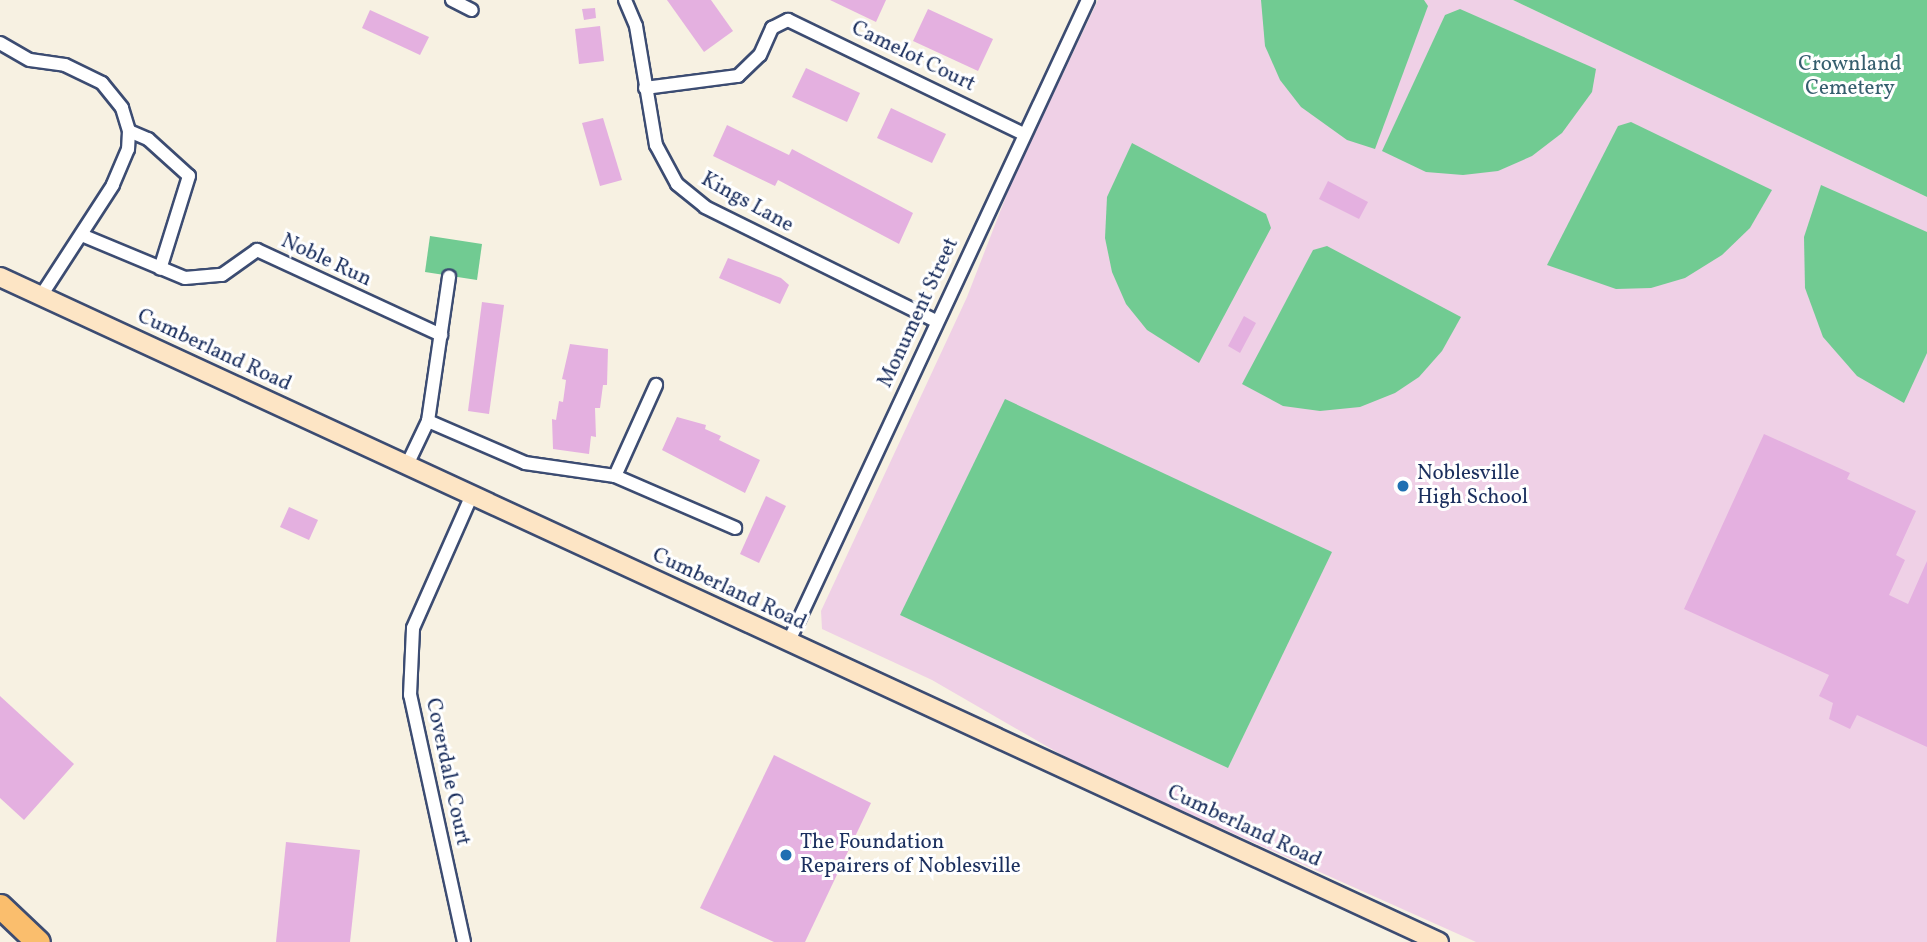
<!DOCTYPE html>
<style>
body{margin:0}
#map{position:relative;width:1927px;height:942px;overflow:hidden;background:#f7f1e2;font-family:Vollkorn,serif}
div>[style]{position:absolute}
.built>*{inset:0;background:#efd0e6}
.green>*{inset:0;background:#71cb92}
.building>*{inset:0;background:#e4b0e0}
.roads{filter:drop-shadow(2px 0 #3c4c72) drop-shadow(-2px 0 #3c4c72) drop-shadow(0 2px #3c4c72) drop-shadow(0 -2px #3c4c72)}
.street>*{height:12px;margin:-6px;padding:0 6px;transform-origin:6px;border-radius:6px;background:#fff}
.secondary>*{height:18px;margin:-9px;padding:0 9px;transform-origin:9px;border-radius:9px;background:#fde5c5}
.highway>*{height:23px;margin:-11.5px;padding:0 11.5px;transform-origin:11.5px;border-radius:11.5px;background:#fabe6d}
.dots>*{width:19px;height:19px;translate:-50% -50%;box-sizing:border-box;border:4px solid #fff;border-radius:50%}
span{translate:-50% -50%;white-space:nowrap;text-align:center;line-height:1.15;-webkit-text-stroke:6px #fff;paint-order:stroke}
.street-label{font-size:21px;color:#1b2f5e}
.park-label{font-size:21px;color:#355e6e}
.poi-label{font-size:21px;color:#1b2f5e}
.left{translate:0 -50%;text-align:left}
</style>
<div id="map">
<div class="built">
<i style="clip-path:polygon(1098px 0,1513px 0,1927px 197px,1927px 942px,1476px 942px,1074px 762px,932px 680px,822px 629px,821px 611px,967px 297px,1012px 181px)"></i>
</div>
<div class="green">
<i style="clip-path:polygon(1261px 0,1424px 0,1428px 6px,1375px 149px,1347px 140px,1301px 107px,1280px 80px,1265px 46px)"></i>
<i style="clip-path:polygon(1513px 0,1927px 0,1927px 197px)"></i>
<i style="clip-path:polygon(1460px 9px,1596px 69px,1592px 92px,1562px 133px,1532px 156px,1498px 171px,1463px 175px,1426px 172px,1382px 151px,1445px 15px)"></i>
<i style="clip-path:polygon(1631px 122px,1772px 190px,1750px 228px,1722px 255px,1685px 278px,1651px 288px,1616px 289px,1547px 265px,1618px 126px)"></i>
<i style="clip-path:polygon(1132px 143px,1266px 214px,1271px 228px,1199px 363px,1147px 330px,1126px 304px,1112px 272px,1105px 238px,1107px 197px)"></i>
<i style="clip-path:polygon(1821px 185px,1927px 232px,1927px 353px,1904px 403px,1857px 376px,1823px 337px,1805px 288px,1804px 237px)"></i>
<i style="clip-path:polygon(430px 236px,482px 244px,477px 280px,425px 272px)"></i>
<i style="clip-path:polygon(1327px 246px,1461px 317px,1442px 351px,1419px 377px,1395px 393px,1360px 407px,1320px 411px,1283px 406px,1242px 384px,1313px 250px)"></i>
<i style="clip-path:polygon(1005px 399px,1332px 552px,1228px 768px,900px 615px)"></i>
</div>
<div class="building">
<i style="clip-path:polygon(667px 0,711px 0,733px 31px,704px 52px)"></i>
<i style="clip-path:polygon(830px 0,886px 0,876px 22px)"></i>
<i style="clip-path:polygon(595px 8px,596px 18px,584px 20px,582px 9px)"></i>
<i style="clip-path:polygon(928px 9px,993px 39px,978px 71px,913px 41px)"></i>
<i style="clip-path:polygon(370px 10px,429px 37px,420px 55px,362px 28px)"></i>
<i style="clip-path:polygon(600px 26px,604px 61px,579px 64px,575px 29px)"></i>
<i style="clip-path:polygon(806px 68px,860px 93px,847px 122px,792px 97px)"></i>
<i style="clip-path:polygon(891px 108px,946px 134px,932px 163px,877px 138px)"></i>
<i style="clip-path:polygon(603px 118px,622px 180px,600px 186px,582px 123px)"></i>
<i style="clip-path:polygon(727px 125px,789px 155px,792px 149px,913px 213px,899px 244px,778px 180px,775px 186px,713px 156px)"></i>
<i style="clip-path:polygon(1328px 181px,1368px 202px,1359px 219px,1319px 199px)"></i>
<i style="clip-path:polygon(728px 258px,781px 278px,789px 285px,780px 304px,719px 278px)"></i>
<i style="clip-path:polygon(482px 302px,504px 305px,489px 414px,468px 411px)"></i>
<i style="clip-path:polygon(1244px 316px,1256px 323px,1240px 353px,1228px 346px)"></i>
<i style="clip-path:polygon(570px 344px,608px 349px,607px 385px,603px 385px,600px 408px,595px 408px,596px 437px,591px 436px,589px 454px,553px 449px,552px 419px,556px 420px,559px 401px,563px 402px,566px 380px,562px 379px)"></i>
<i style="clip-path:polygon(677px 417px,706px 425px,705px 429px,721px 436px,719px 440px,760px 460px,745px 493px,662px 450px)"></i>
<i style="clip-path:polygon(1764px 434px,1850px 473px,1847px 479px,1916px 511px,1896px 555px,1905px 560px,1889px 595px,1908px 604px,1927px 561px,1927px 747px,1857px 715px,1850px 729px,1829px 719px,1833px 703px,1819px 696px,1829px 675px,1684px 609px)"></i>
<i style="clip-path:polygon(766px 496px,786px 506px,759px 563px,740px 554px)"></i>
<i style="clip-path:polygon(289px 507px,318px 520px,309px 540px,280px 527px)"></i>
<i style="clip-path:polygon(0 696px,74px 764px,24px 820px,0 798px)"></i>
<i style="clip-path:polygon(774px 755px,871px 803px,805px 942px,774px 942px,700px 908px)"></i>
<i style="clip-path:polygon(286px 842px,360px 850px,350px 942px,276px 942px)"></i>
</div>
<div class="roads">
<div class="street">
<i style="left:452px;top:0;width:22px;rotate:27deg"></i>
<i style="left:625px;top:0;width:28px;rotate:67deg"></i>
<i style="left:636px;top:26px;width:121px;rotate:80.5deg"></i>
<i style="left:656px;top:145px;width:44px;rotate:61.7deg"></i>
<i style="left:677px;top:184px;width:36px;rotate:39deg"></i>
<i style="left:705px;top:207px;width:258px;rotate:26.3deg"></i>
<i style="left:0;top:43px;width:34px;rotate:30deg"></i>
<i style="left:30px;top:60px;width:35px;rotate:8deg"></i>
<i style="left:65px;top:65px;width:41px;rotate:25.9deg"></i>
<i style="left:102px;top:83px;width:32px;rotate:51deg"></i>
<i style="left:122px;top:108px;width:24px;rotate:73deg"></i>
<i style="left:129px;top:131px;width:18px;rotate:93deg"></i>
<i style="left:128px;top:149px;width:39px;rotate:113deg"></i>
<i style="left:113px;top:185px;width:132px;rotate:123deg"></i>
<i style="left:645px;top:88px;width:94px;rotate:-7.4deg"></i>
<i style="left:738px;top:76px;width:30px;rotate:-44deg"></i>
<i style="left:760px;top:55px;width:30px;rotate:-66deg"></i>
<i style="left:772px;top:28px;width:18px;rotate:-27deg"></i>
<i style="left:788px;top:20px;width:262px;rotate:25.8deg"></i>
<i style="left:129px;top:131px;width:21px;rotate:23deg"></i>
<i style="left:148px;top:139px;width:55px;rotate:42.1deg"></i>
<i style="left:189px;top:176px;width:97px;rotate:107.3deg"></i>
<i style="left:84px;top:236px;width:109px;rotate:22.6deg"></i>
<i style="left:185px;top:278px;width:37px;rotate:-5deg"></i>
<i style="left:222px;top:275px;width:43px;rotate:-35.5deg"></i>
<i style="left:257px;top:250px;width:203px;rotate:24.8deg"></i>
<i style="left:428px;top:421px;width:106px;rotate:23.4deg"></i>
<i style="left:525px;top:463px;width:91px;rotate:8.2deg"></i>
<i style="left:615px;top:476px;width:131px;rotate:23.4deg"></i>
<i style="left:407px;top:465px;width:49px;rotate:-64.5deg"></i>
<i style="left:428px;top:421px;width:146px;rotate:-81.7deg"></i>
<i style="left:615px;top:476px;width:100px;rotate:-65.7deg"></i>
<i style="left:788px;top:643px;width:710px;rotate:-64.99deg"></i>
<i style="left:464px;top:942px;width:253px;rotate:-102.3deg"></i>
<i style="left:410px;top:695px;width:67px;rotate:-87.4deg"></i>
<i style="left:413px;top:628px;width:145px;rotate:-66.1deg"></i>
</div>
<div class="secondary">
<i style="left:0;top:277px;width:1585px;rotate:24.8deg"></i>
</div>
<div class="highway">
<i style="left:0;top:906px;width:52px;rotate:43.5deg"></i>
</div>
</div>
<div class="dots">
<i style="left:1403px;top:486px;background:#1f6fb2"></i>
<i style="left:786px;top:855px;background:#1f6fb2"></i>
</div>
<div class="street-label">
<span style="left:913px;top:57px;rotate:26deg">Camelot Court</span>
<span style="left:747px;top:203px;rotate:29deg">Kings Lane</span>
<span style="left:326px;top:261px;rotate:25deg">Noble Run</span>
<span style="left:919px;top:313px;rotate:-65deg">Monument Street</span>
<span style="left:214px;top:351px;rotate:25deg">Cumberland Road</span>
<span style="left:729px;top:590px;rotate:25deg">Cumberland Road</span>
<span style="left:447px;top:772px;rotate:78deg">Coverdale Court</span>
<span style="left:1244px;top:827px;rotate:25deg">Cumberland Road</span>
</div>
<div class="park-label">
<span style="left:1850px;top:77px">Crownland<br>Cemetery</span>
</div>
<div class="poi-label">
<span class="left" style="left:1417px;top:486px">Noblesville<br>High School</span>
<span class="left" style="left:800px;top:855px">The Foundation<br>Repairers of Noblesville</span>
</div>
</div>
